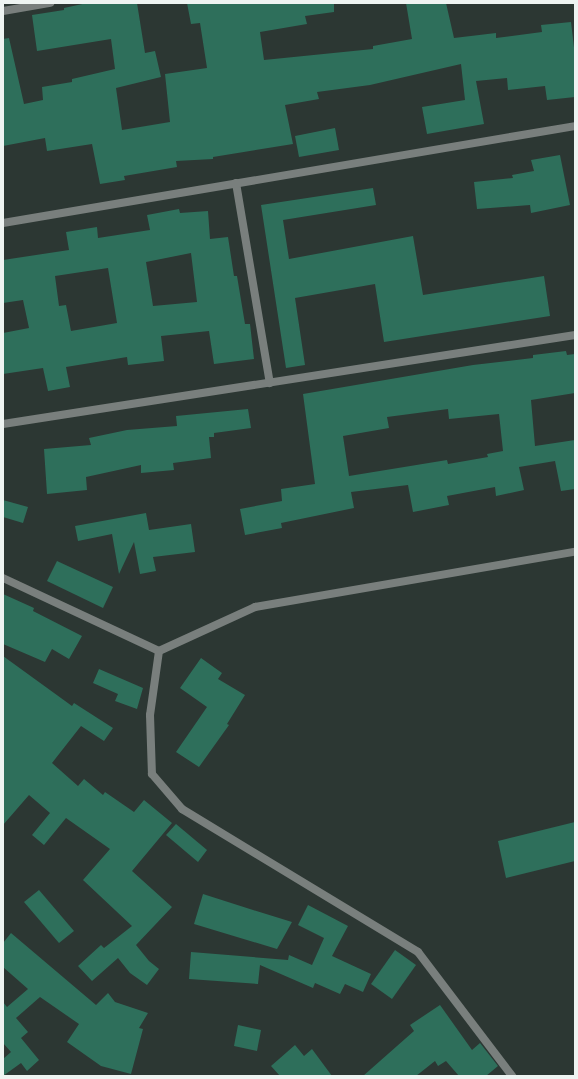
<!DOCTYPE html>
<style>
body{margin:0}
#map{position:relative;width:578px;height:1079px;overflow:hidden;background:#2c3733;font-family:Arial,sans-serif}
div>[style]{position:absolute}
.building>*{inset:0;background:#2e6f5b}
.minor>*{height:8px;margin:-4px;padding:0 4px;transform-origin:4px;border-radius:4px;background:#797f7d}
span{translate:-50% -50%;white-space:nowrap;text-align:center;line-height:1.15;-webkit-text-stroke:4px #181d1b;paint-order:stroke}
.frame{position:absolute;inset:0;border:4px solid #eef4f2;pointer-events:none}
</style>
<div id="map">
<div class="building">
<i style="clip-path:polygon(87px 3px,137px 3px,145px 53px,155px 51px,161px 77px,116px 88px,122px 130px,170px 122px,165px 74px,207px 68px,200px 23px,191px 24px,187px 3px,334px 3px,334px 12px,305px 16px,307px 24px,260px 32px,264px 60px,373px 49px,373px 46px,412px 39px,406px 3px,446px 3px,454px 38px,496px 33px,496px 38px,542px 32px,541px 25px,571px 22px,575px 56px,575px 97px,547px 100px,545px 86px,508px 90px,507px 78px,476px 81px,484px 124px,427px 134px,422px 107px,465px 100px,461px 64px,370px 85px,317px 92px,319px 99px,285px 105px,293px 144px,213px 157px,213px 159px,176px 161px,177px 167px,124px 176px,125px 180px,100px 184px,92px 144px,47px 151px,45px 138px,3px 146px,3px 39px,9px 38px,24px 104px,43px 100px,42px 87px,72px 82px,72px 79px,115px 69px,111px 39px,37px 51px,32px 15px,64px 10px,64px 8px)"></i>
<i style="clip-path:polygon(335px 128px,339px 150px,299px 157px,295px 136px)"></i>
<i style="clip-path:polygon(560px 155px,570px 205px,531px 213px,530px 205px,477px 209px,474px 182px,513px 178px,512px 175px,534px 171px,531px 160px)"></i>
<i style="clip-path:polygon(373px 188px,376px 205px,283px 220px,289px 259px,413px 236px,423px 295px,544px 276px,550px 316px,384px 342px,375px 284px,295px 298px,305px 365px,286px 368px,261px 205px)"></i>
<i style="clip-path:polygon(evenodd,179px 209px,180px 213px,208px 211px,210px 239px,228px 237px,234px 276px,237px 276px,245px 324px,250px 324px,254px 359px,214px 364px,209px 331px,161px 336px,164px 361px,128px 365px,127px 357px,66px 367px,70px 387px,48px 391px,43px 368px,3px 374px,3px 333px,29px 328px,23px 300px,3px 303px,3px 260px,69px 250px,66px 232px,97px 227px,98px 238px,150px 230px,147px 215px,179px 209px,191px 253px,197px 302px,153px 306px,146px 262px,191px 253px,179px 209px,108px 268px,117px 323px,71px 331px,66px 305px,59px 306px,55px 276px,108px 268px)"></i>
<i style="clip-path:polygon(evenodd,566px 351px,567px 355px,575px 354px,575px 393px,531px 400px,535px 446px,575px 440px,575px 489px,561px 491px,555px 461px,519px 467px,524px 490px,496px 496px,495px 487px,447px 496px,449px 505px,413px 512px,408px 485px,351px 492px,354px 508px,281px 523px,282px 528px,245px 535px,240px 509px,282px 501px,281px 489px,315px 484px,303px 394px,473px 365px,533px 358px,533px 355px,566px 351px,448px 409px,449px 419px,499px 414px,503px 451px,487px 454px,488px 457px,448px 464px,447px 460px,349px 476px,343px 436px,389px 428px,387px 417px,448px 409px)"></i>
<i style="clip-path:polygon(248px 409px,251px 428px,214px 433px,214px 437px,209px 437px,211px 458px,173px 463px,174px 470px,141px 473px,141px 465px,86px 477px,87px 490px,47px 494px,44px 449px,91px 445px,89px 438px,127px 430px,177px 426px,176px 416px)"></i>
<i style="clip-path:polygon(3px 500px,28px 507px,23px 523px,3px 517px)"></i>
<i style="clip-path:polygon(146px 513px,149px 530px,191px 524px,195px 552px,153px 557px,156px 571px,140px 574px,134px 542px,119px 574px,112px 534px,78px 541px,75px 526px)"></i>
<i style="clip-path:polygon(57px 561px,113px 587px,103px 608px,47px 581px)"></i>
<i style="clip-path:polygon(3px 594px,34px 608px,33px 611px,82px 636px,69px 659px,52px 649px,45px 662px,3px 644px)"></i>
<i style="clip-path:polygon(3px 656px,72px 706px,74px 703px,113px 728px,104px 741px,81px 726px,52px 763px,78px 786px,84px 779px,103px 795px,105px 792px,134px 812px,144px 800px,172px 823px,132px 871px,172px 907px,136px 945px,149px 961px,159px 969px,147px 985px,130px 973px,118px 958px,92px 981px,78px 966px,101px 945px,104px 948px,132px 926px,83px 880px,110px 849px,66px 818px,44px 845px,32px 835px,50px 813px,29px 795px,3px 825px)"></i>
<i style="clip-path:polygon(201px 658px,222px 673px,218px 679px,245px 695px,227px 724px,229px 725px,199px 767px,176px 752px,207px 707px,180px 688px)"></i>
<i style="clip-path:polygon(99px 669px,143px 688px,137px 709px,115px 701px,118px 694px,93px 683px)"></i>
<i style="clip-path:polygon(575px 822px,575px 861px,506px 878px,498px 841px)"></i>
<i style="clip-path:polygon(176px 824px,207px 850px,198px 862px,166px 835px)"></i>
<i style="clip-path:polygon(39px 890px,74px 931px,59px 943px,24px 902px)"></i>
<i style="clip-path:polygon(203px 894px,253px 910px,292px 922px,277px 949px,194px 924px)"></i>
<i style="clip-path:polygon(308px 905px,348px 926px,332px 956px,371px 974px,363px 992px,345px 984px,340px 994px,315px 983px,313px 988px,260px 965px,258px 984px,189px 979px,191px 952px,288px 960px,289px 955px,312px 965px,324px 938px,298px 925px)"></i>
<i style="clip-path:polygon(11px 933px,96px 1005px,108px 993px,115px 1002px,148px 1013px,139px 1028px,143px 1029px,131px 1074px,101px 1066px,67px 1042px,79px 1024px,40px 997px,16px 1018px,28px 1032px,21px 1038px,39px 1060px,27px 1071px,21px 1063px,3px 1076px,3px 1059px,11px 1052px,3px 1043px,3px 1002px,7px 1007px,28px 989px,3px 967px,3px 943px)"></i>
<i style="clip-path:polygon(395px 950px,416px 965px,392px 999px,371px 984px)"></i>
<i style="clip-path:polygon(440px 1005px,472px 1050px,480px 1043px,498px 1066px,486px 1076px,459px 1076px,446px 1061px,438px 1066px,435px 1061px,416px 1076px,363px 1076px,414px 1031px,410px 1025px)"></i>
<i style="clip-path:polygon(238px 1025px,261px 1030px,257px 1051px,234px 1046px)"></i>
<i style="clip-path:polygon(295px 1045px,304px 1056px,312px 1049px,332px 1076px,280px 1076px,271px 1066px)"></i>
</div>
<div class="minor">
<i style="left:3px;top:11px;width:48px;rotate:-9.7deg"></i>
<i style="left:236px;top:183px;width:203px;rotate:80.4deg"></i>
<i style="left:3px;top:223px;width:580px;rotate:-9.62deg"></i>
<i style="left:3px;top:424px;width:579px;rotate:-8.84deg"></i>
<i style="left:3px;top:578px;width:172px;rotate:25.1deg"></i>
<i style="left:159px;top:651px;width:106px;rotate:-24.6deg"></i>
<i style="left:255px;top:607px;width:325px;rotate:-9.8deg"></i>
<i style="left:159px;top:651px;width:65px;rotate:98deg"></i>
<i style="left:150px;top:715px;width:59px;rotate:88.1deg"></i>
<i style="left:152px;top:774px;width:46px;rotate:49.4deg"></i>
<i style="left:182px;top:809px;width:276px;rotate:31.2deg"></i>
<i style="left:418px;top:952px;width:156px;rotate:52.8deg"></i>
</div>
<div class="frame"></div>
</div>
